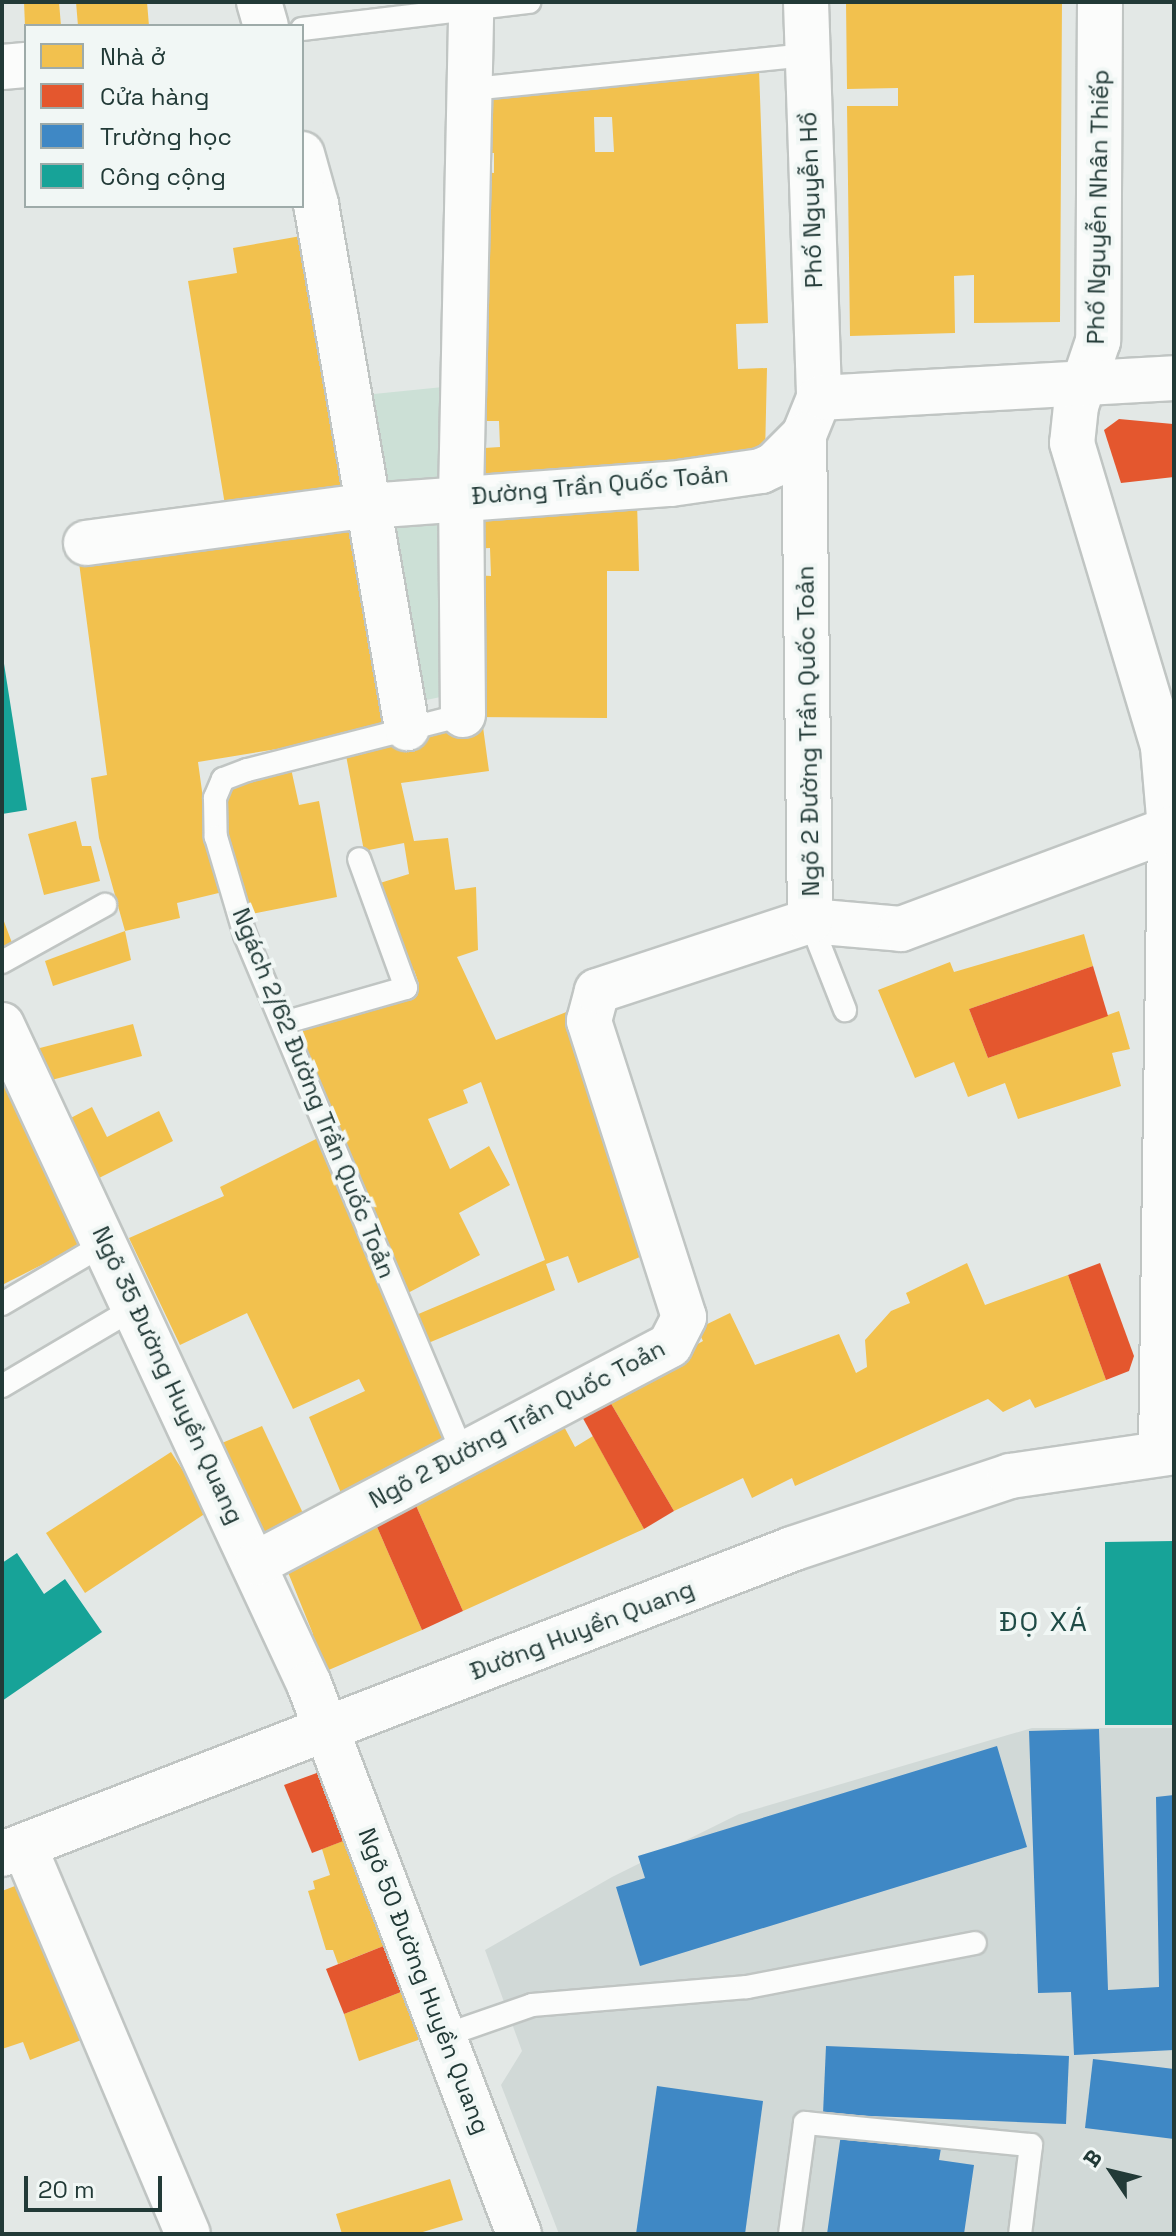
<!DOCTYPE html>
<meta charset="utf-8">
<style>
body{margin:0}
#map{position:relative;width:1176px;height:2236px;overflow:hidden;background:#e3e8e6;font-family:"Space Grotesk",sans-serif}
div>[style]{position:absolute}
.built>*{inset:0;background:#d1d9d7}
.green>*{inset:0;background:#cce0d6}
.homes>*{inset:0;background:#f2c14e}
.shops>*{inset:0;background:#e4572e}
.schools>*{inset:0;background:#3f88c5}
.public>*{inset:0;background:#17a398}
.roads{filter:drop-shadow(2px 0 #c0c5c3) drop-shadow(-2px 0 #c0c5c3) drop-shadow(0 2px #c0c5c3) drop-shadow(0 -2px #c0c5c3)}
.lane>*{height:22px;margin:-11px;padding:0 11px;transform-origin:11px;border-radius:11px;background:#fbfcfb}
.street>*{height:44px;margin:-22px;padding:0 22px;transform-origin:22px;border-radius:22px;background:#fbfcfb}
.secondary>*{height:44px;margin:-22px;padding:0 22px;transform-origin:22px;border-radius:22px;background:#fbfcfb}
span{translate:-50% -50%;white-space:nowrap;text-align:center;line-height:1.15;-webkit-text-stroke:8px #f1f7f5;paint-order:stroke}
.street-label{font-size:24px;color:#223a37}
.quarter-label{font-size:28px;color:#1f4b46;letter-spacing:2px}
.frame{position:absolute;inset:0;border:4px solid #223a37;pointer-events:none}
.legend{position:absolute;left:24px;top:24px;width:280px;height:184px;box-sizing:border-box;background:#f1f7f5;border:2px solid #9eaba9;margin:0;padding:10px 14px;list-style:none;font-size:24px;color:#223a37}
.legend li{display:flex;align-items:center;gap:16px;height:40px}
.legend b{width:40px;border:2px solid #9eaba9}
.north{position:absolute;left:1072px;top:2132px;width:80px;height:80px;-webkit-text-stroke:6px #f1f7f5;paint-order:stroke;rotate:305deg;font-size:22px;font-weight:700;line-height:32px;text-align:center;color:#223a37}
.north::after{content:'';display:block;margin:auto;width:28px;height:36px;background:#223a37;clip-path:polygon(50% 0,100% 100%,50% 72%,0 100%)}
.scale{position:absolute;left:24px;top:2176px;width:138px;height:36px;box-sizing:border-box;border:4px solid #223a37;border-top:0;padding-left:10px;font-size:24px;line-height:28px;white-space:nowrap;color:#223a37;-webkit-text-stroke:6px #f1f7f5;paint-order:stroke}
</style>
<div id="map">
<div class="built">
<i style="clip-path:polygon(1032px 1728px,1174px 1728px,1174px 2234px,559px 2234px,501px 2085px,522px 2051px,485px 1950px,612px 1877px,739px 1814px)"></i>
</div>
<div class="green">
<i style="clip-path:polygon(453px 386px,452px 482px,367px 489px,354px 396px)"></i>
<i style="clip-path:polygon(451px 521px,455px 694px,407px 704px,377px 528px)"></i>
</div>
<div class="homes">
<i style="clip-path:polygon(24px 2px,59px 2px,61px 26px,25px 26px)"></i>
<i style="clip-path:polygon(76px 2px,147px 2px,149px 26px,78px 26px)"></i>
<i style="clip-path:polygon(846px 2px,1062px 2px,1060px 322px,974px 323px,974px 275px,954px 276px,955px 333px,850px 336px,847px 106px,898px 106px,898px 88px,847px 89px)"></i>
<i style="clip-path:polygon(evenodd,759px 69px,768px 323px,736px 324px,738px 369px,767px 368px,765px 455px,485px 476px,484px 448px,500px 447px,499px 421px,482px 421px,476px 225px,489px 225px,489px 202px,481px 202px,481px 172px,494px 173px,494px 153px,478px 153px,476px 92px,612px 87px,612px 74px,759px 69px,594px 117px,612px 117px,614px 152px,595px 152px,594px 117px)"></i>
<i style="clip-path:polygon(318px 233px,354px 496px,227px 517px,188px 281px,237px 273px,233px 248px)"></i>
<i style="clip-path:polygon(637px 502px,639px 571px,607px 571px,607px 718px,467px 717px,473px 575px,491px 576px,490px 548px,468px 549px,466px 508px)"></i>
<i style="clip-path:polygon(358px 511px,400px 729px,198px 762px,206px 820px,227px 891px,177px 903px,180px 918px,125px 931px,99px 838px,91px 778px,107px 775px,78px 555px)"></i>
<i style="clip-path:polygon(422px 717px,462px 730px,483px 727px,489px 771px,401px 783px,414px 841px,448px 838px,455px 890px,476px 887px,478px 950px,457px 957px,496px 1040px,574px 1009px,659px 1249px,578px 1283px,568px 1256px,546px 1264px,555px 1290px,414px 1349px,402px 1321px,545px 1260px,481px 1082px,463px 1090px,468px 1103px,428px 1119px,450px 1169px,489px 1146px,510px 1185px,459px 1213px,480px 1255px,406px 1294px,298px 1033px,419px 984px,414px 970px,405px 973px,380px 883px,409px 874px,404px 843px,364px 851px,345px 750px)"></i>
<i style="clip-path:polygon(290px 764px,299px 805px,319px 801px,337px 897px,242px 916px,215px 778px)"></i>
<i style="clip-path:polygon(76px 821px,82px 846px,91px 846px,100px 881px,44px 895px,28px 834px)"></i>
<i style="clip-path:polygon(2px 916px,15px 951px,2px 956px)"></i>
<i style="clip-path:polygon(125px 931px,131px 960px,53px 986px,45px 961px)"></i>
<i style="clip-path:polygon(1084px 934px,1093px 966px,969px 1009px,988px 1058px,1119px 1011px,1130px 1049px,1112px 1053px,1121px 1086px,1018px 1119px,1005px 1083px,968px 1097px,954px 1062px,915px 1078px,878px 990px,950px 962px,954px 972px)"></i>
<i style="clip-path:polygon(133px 1024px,142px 1056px,44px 1082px,36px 1049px)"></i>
<i style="clip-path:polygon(2px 1038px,85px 1243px,2px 1285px)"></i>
<i style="clip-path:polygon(92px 1107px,107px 1137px,159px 1111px,173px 1141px,89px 1183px,59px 1124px)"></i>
<i style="clip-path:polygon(322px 1136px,463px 1466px,352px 1519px,309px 1417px,365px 1391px,359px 1379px,293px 1409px,247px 1313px,180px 1345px,129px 1238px,224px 1196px,220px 1187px)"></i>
<i style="clip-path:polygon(967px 1263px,985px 1305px,1068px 1275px,1106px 1380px,1035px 1408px,1030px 1399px,1003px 1412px,988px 1399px,795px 1486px,792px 1478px,752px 1498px,743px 1478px,674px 1511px,606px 1395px,703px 1341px,697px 1329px,730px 1313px,755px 1365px,839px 1334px,856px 1373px,867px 1367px,865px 1340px,891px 1311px,910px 1303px,906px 1293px)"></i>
<i style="clip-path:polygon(561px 1421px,575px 1447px,593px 1436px,644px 1529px,463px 1611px,414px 1501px)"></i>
<i style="clip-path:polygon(262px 1426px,310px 1528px,272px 1549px,222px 1443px)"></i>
<i style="clip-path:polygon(171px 1452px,209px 1511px,85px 1593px,46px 1533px)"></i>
<i style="clip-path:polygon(374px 1520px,422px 1630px,317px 1675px,302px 1639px,313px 1634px,285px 1565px)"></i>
<i style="clip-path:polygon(359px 1835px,396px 1941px,338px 1964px,333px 1950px,326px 1950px,308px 1891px,315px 1889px,313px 1881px,330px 1875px,322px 1849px)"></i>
<i style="clip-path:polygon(28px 1881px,89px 2037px,30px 2060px,23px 2042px,2px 2049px,2px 1891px)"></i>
<i style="clip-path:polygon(414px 1987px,435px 2034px,359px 2061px,344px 2014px)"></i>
<i style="clip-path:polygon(450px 2179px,463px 2220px,416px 2234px,342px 2234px,336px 2214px)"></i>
</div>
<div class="shops">
<i style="clip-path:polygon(1119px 419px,1173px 424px,1174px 477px,1121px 483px,1104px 430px)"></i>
<i style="clip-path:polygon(1093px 966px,1108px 1016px,988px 1058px,969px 1009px)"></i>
<i style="clip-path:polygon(1100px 1263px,1134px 1356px,1129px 1371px,1106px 1380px,1068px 1275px)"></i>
<i style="clip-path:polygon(606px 1395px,674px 1511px,644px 1529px,580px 1413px)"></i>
<i style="clip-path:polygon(414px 1501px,463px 1611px,422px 1630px,374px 1520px)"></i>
<i style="clip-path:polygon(333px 1767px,359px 1835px,312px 1853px,284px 1785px)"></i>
<i style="clip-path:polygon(396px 1941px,414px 1987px,344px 2014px,326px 1969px)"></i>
</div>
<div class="schools">
<i style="clip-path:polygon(1099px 1729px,1108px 1990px,1159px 1987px,1156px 1797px,1174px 1795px,1174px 2050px,1074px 2055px,1071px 1992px,1038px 1993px,1029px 1731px)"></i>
<i style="clip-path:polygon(997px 1746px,1027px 1847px,640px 1966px,616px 1887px,645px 1878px,638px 1856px)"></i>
<i style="clip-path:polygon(826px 2046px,1069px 2056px,1066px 2124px,823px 2114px)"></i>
<i style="clip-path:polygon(1093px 2059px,1174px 2069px,1174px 2139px,1085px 2128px)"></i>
<i style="clip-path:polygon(657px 2086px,763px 2101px,745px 2234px,636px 2234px)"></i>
<i style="clip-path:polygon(841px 2134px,941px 2148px,939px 2160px,974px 2165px,964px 2234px,827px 2234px)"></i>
</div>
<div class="public">
<i style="clip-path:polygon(2px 651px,27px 810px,2px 814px)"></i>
<i style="clip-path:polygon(1174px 1541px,1174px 1725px,1105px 1725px,1105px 1542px)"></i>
<i style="clip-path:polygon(17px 1553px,44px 1594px,65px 1579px,102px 1632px,2px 1701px,2px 1563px)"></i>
</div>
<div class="roads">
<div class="lane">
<i style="left:302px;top:29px;width:229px;rotate:-6.8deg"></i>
<i style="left:472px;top:89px;width:335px;rotate:-5.8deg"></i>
<i style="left:463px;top:715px;width:223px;rotate:165.7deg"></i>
<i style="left:247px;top:770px;width:26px;rotate:159deg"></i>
<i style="left:223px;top:779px;width:21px;rotate:113deg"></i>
<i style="left:215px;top:798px;width:39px;rotate:89deg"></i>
<i style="left:216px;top:837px;width:102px;rotate:73.5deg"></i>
<i style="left:245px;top:935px;width:563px;rotate:67.22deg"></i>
<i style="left:810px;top:921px;width:96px;rotate:68.5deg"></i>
<i style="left:2px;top:962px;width:118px;rotate:-29deg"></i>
<i style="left:283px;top:1023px;width:128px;rotate:-15.9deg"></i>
<i style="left:406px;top:988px;width:137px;rotate:-110deg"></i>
<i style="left:2px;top:1304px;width:121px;rotate:-30.4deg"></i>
<i style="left:2px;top:1386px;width:156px;rotate:-30.5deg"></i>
<i style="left:446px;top:2035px;width:91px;rotate:-19.2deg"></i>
<i style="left:532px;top:2005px;width:216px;rotate:-4.8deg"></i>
<i style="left:747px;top:1987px;width:232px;rotate:-10.9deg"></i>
<i style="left:790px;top:2234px;width:112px;rotate:-82.3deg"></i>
<i style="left:805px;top:2123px;width:227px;rotate:5.6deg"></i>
<i style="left:1031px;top:2145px;width:90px;rotate:97deg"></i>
</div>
<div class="street">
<i style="left:259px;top:2px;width:25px;rotate:74deg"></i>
<i style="left:806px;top:2px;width:396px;rotate:88.1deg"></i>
<i style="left:1100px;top:2px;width:339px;rotate:90.3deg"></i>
<i style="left:1098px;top:341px;width:69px;rotate:108.7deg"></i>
<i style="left:1076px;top:406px;width:37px;rotate:96deg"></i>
<i style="left:1072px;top:443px;width:317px;rotate:73.3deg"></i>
<i style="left:1163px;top:747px;width:82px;rotate:85.1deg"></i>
<i style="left:1170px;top:829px;width:621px;rotate:90.83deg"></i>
<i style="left:2px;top:67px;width:24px;rotate:-5deg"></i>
<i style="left:302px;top:154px;width:52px;rotate:74.4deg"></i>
<i style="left:316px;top:204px;width:532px;rotate:80.15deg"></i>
<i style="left:86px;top:543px;width:271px;rotate:-7.6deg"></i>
<i style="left:355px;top:507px;width:317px;rotate:-4.2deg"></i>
<i style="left:671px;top:484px;width:91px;rotate:-8.2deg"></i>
<i style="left:761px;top:471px;width:14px;rotate:-25deg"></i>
<i style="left:774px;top:465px;width:42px;rotate:-45deg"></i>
<i style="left:804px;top:435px;width:40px;rotate:-68deg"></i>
<i style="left:819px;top:398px;width:356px;rotate:-3.2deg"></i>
<i style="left:463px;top:715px;width:218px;rotate:-90.5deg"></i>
<i style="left:461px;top:497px;width:488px;rotate:-88.8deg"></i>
<i style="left:810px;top:921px;width:91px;rotate:5deg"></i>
<i style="left:901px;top:929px;width:287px;rotate:-20.4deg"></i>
<i style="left:2px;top:1025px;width:727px;rotate:65.02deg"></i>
<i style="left:309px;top:1684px;width:589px;rotate:69.1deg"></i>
<i style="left:257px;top:1563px;width:467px;rotate:-27.8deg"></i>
<i style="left:670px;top:1345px;width:31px;rotate:-63deg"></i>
<i style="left:684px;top:1317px;width:311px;rotate:-107.8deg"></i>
<i style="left:589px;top:1021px;width:31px;rotate:-75deg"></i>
<i style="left:597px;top:991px;width:224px;rotate:-18.2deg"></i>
<i style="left:810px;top:921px;width:486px;rotate:-90.7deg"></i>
<i style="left:24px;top:1846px;width:421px;rotate:67.1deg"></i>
</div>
<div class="secondary">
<i style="left:2px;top:1854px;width:847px;rotate:-21.11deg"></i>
<i style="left:792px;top:1549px;width:230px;rotate:-18.5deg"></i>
<i style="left:1010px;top:1476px;width:166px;rotate:-8.3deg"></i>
</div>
</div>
<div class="street-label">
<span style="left:811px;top:200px;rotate:-92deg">Phố Nguyễn Hồ</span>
<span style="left:1098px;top:207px;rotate:-89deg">Phố Nguyễn Nhân Thiếp</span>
<span style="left:600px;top:485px;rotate:-5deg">Đường Trần Quốc Toản</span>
<span style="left:808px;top:731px;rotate:-91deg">Ngõ 2 Đường Trần Quốc Toản</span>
<span style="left:314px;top:1093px;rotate:68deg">Ngách 2/62 Đường Trần Quốc Toản</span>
<span style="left:168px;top:1375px;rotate:65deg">Ngõ 35 Đường Huyền Quang</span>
<span style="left:517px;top:1424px;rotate:-28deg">Ngõ 2 Đường Trần Quốc Toản</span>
<span style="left:582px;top:1630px;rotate:-21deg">Đường Huyền Quang</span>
<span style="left:424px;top:1981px;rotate:69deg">Ngõ 50 Đường Huyền Quang</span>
</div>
<div class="quarter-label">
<span style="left:1044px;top:1621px">ĐỌ XÁ</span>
</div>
<div class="frame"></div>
<ul class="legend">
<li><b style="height:22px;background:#f2c14e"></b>Nhà ở</li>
<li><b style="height:22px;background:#e4572e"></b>Cửa hàng</li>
<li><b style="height:22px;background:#3f88c5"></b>Trường học</li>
<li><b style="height:22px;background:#17a398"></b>Công cộng</li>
</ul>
<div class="north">B</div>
<div class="scale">20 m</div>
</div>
